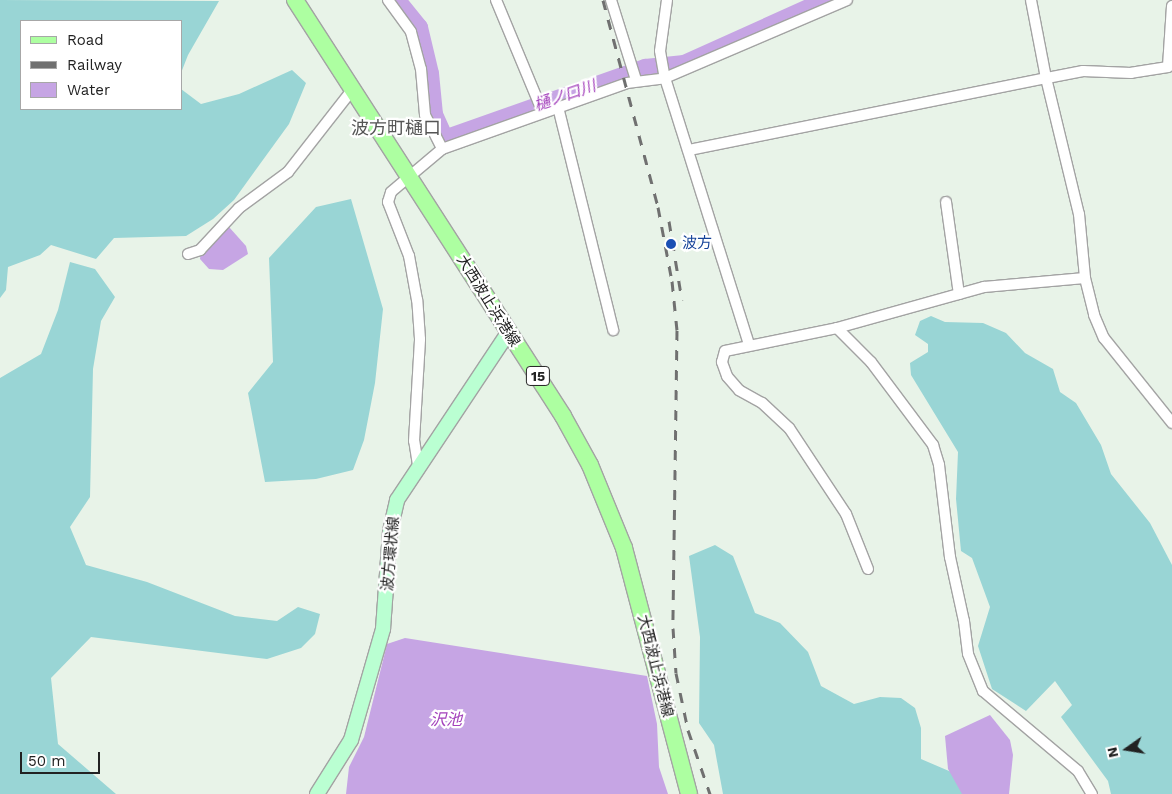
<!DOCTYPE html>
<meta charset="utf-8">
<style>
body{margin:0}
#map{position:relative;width:1172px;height:794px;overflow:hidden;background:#e8f3e8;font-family:"Work Sans","Noto Sans JP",sans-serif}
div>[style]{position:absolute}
.forest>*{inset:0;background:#99d5d5}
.water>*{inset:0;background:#c6a5e4}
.river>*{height:19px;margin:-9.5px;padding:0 9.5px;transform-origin:9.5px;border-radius:9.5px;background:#c6a5e4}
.roads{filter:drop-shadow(1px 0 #a3a3a3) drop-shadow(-1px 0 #a3a3a3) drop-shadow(0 1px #a3a3a3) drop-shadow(0 -1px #a3a3a3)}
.street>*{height:10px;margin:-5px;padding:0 5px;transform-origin:5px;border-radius:5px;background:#fff}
.secondary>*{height:14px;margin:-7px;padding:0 7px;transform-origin:7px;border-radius:7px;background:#baffd2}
.primary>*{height:16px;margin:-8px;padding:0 8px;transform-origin:8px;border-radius:8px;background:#adffa1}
.rail>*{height:3px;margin-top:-1.5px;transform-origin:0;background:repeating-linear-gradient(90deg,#707070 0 10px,transparent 0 20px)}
.dots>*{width:14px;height:14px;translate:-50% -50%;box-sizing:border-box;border:2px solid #fff;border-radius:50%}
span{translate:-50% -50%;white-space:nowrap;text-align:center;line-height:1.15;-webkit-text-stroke:4.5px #fff;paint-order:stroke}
.shield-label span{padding:1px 4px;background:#fff;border:1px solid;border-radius:4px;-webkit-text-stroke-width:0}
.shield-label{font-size:14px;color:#222;font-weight:700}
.transit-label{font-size:15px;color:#164399}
.left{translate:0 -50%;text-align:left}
.street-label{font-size:15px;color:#222}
.water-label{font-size:16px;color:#a443bc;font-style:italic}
.quarter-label{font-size:18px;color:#555}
.legend{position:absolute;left:20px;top:20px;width:162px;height:90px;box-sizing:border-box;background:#fff;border:1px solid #a7a7a7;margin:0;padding:6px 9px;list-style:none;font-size:15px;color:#222}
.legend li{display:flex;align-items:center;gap:10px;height:25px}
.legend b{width:25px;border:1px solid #a7a7a7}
.north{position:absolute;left:1102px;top:724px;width:50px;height:50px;-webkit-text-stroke:4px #fff;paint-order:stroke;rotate:257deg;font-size:14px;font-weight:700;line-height:20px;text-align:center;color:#222}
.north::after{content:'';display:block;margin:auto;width:18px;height:22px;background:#222;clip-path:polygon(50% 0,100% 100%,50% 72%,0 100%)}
.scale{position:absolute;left:20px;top:752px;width:80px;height:22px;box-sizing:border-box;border:2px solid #222;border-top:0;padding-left:6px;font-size:15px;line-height:18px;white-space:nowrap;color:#222;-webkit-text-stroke:4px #fff;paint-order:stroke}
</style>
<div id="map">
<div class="forest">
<i style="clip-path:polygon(0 0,219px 1px,188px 55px,181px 73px,181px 21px,21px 21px,21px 109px,181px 109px,181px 89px,201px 104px,239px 94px,292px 70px,306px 83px,289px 124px,234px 200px,213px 219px,186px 236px,114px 238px,96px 259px,51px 245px,40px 255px,8px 267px,6px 290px,0 298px)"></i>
<i style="clip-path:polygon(351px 199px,383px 309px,375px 383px,364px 440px,353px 470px,316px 479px,265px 482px,248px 393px,273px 362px,269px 258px,316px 207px)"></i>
<i style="clip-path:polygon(70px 262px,95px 269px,115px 297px,101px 321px,93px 369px,90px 497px,70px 527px,86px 565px,147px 582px,235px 616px,277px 621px,298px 607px,320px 614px,315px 634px,301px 648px,267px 659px,91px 637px,51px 678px,58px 744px,116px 794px,0 794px,0 378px,41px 354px,58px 310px)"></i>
<i style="clip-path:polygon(931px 316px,945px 322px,983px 323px,1006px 333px,1025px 353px,1053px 369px,1060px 392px,1076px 403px,1101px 445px,1111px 474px,1150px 523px,1172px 565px,1172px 794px,1111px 794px,1108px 781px,1061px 717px,1072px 705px,1055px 681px,1026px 711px,992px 689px,978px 646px,990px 607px,972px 558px,961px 551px,956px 499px,958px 452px,911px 375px,910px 363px,928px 352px,928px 344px,915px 335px,920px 321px)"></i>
<i style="clip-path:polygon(715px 545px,733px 556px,755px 613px,780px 623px,808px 652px,821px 686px,854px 704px,880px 697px,901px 698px,915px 708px,921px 728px,921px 759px,970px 780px,974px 794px,723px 794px,714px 745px,699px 723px,700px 637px,689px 556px)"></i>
</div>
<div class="water">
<i style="clip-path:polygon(229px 227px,246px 246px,248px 254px,223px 270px,209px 269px,200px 259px,201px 251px)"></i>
<i style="clip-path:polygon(405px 638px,647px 676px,657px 724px,659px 767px,668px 794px,346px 794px,349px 767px,364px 737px,387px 644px)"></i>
<i style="clip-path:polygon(990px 715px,1010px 740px,1013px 755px,1009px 794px,962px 794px,948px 769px,945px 736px)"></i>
</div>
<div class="river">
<i style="left:396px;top:0;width:35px;rotate:51deg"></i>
<i style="left:418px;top:27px;width:47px;rotate:76.6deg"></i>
<i style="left:429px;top:73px;width:41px;rotate:84.4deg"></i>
<i style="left:433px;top:114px;width:27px;rotate:66deg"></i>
<i style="left:444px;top:139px;width:213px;rotate:-19.5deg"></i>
<i style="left:645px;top:68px;width:39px;rotate:-6deg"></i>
<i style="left:684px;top:64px;width:156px;rotate:-24.3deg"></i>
</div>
<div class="roads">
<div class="street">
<i style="left:388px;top:0;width:39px;rotate:54deg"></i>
<i style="left:411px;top:32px;width:38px;rotate:75deg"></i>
<i style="left:421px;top:69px;width:46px;rotate:85deg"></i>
<i style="left:425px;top:115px;width:38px;rotate:63deg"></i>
<i style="left:496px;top:0;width:122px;rotate:67.4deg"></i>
<i style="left:611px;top:0;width:84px;rotate:72.6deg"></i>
<i style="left:667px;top:0;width:51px;rotate:97.8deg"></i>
<i style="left:660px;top:51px;width:27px;rotate:80deg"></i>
<i style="left:665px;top:78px;width:280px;rotate:72.5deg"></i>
<i style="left:1172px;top:6px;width:61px;rotate:93.8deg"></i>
<i style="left:1168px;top:67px;width:37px;rotate:171deg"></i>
<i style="left:1131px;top:73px;width:48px;rotate:-177.6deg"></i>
<i style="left:1083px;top:71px;width:38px;rotate:169deg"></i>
<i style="left:1046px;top:78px;width:140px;rotate:76.4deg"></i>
<i style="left:1079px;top:214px;width:64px;rotate:84.6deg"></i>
<i style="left:1085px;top:278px;width:38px;rotate:76deg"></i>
<i style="left:1094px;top:315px;width:25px;rotate:67deg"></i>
<i style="left:1104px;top:338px;width:109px;rotate:51.3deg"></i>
<i style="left:558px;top:107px;width:230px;rotate:76.1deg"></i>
<i style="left:689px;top:150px;width:364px;rotate:-11.4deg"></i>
<i style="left:1046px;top:78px;width:79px;rotate:-100.9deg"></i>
<i style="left:946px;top:202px;width:93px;rotate:82deg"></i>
<i style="left:188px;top:254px;width:13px;rotate:-18deg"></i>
<i style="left:200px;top:250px;width:57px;rotate:-47.1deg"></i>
<i style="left:239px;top:208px;width:61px;rotate:-36.3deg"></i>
<i style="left:288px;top:172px;width:104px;rotate:-52deg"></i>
<i style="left:837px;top:328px;width:48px;rotate:45deg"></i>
<i style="left:871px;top:362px;width:104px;rotate:53.2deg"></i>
<i style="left:933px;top:445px;width:21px;rotate:73deg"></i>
<i style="left:939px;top:465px;width:93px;rotate:83.2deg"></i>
<i style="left:950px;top:557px;width:66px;rotate:77.7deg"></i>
<i style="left:964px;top:621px;width:33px;rotate:83deg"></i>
<i style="left:968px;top:654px;width:40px;rotate:68deg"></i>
<i style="left:983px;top:691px;width:124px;rotate:40.1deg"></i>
<i style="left:1078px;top:771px;width:27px;rotate:59deg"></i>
<i style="left:418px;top:465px;width:24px;rotate:-99deg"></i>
<i style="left:414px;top:441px;width:102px;rotate:-86.6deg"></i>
<i style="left:420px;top:339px;width:39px;rotate:-94deg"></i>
<i style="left:417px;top:300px;width:45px;rotate:-100.3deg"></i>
<i style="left:409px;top:256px;width:58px;rotate:-111.3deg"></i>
<i style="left:388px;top:202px;width:10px;rotate:-73deg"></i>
<i style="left:391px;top:192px;width:67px;rotate:-40.1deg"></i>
<i style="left:442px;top:149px;width:196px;rotate:-19.6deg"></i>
<i style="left:627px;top:83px;width:38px;rotate:-7deg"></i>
<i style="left:665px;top:78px;width:198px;rotate:-23.2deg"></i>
<i style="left:868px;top:569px;width:59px;rotate:-111.8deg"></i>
<i style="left:846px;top:514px;width:103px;rotate:-123.5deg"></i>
<i style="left:789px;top:428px;width:37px;rotate:-137deg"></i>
<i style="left:762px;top:403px;width:26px;rotate:-151deg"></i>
<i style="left:739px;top:390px;width:18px;rotate:-131deg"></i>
<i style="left:727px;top:376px;width:15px;rotate:-110deg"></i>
<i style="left:722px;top:362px;width:11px;rotate:-75deg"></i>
<i style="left:725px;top:351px;width:114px;rotate:-11.6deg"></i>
<i style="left:837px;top:328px;width:153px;rotate:-15.6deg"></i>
<i style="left:984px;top:287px;width:101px;rotate:-5.1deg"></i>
</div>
<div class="secondary">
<i style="left:317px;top:794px;width:64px;rotate:-57.8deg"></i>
<i style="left:351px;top:740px;width:116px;rotate:-73.9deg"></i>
<i style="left:383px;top:629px;width:98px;rotate:-85.9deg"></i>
<i style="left:390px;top:531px;width:32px;rotate:-77deg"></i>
<i style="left:397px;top:500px;width:201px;rotate:-56.4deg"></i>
</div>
<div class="primary">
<i style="left:295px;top:0;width:495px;rotate:57.2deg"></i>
<i style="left:563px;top:416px;width:56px;rotate:61.1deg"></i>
<i style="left:590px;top:465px;width:90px;rotate:67.7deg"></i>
<i style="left:624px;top:548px;width:254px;rotate:75.2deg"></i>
</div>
</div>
<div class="rail">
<i style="left:603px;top:0;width:214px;rotate:75.1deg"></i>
<i style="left:658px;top:207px;width:75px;rotate:79.3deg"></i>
<i style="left:672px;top:281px;width:49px;rotate:84.2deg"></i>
<i style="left:677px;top:330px;width:298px;rotate:90.8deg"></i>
<i style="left:673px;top:628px;width:45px;rotate:86.2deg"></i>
<i style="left:676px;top:673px;width:58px;rotate:78.1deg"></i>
<i style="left:688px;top:730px;width:68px;rotate:71deg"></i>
<i style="left:669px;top:221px;width:80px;rotate:80.7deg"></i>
</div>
<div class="dots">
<i style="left:671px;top:244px;background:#1a4fb4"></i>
</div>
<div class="shield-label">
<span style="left:538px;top:376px">15</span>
</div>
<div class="transit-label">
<span class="left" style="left:682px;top:244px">波方</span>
</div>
<div class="street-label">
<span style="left:488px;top:301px;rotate:58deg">大西波止浜港線</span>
<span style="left:391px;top:554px;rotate:-85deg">波方環状線</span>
<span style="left:655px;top:666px;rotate:76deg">大西波止浜港線</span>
</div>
<div class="water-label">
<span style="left:565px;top:96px;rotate:-19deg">樋ノ口川</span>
<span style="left:446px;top:720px">沢池</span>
</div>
<div class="quarter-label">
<span style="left:396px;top:128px">波方町樋口</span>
</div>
<ul class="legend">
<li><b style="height:6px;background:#adffa1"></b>Road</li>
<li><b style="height:6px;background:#707070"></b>Railway</li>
<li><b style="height:14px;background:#c6a5e4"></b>Water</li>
</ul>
<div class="north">N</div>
<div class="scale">50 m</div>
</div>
